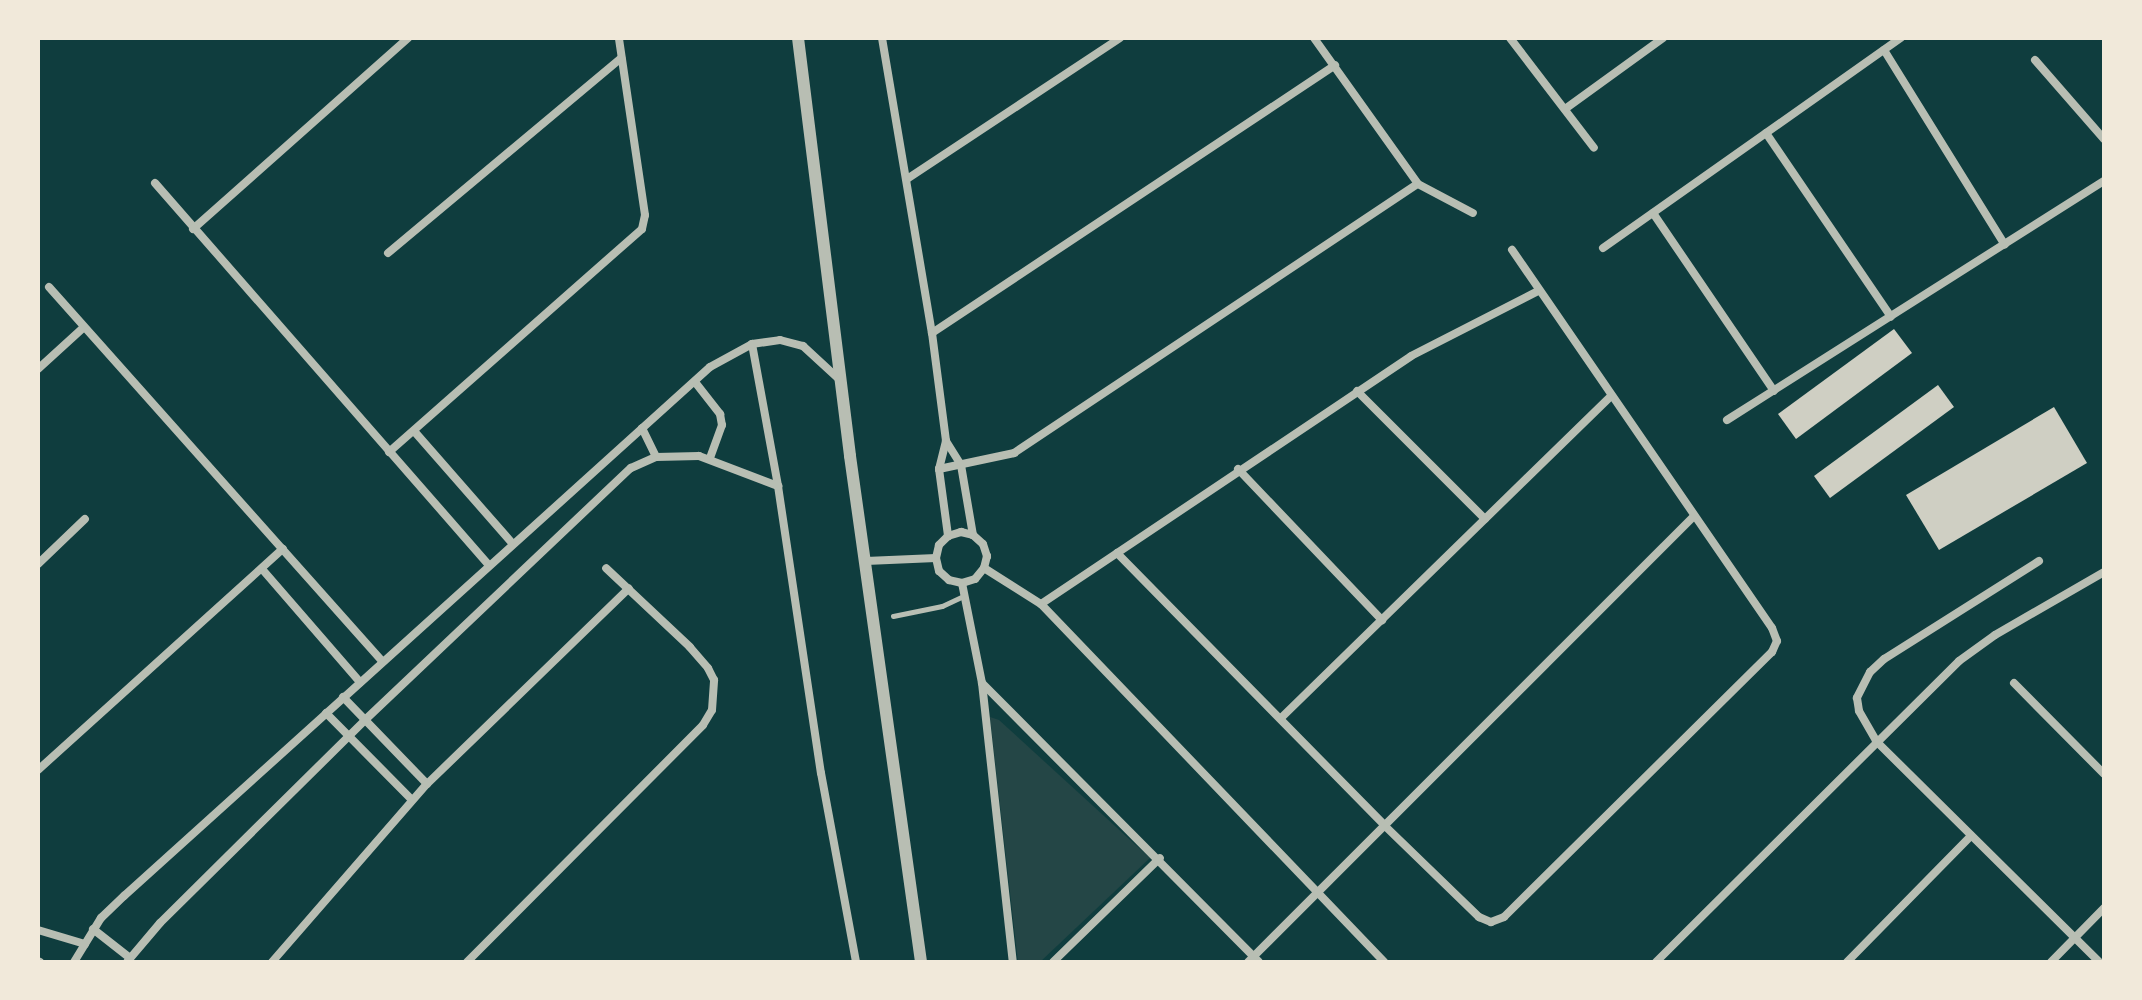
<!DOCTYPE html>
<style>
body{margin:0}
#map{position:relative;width:2142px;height:1000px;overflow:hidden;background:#0f3d3e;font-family:Raleway,sans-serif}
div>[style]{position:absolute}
.green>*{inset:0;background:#244646}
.building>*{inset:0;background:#cfcfc3}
.service>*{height:5px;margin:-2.5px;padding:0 2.5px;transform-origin:2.5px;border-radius:2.5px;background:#b8beb3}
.minor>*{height:8px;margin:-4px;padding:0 4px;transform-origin:4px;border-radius:4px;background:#b8beb3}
.tertiary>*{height:12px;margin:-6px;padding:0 6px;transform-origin:6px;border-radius:6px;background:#b8beb3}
span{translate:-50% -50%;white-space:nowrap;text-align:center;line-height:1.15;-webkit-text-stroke:7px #f1e9da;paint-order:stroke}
.frame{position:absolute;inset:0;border:40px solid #f1e9da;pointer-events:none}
</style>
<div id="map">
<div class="green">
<i style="clip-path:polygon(990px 717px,999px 720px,1150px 858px,1040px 962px,1018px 962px)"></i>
</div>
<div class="building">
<i style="clip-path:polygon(1894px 329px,1912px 353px,1796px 439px,1778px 414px)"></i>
<i style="clip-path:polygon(1938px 385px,1954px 407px,1830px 498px,1814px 476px)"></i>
<i style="clip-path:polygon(2054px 407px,2087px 463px,1939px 550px,1906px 495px)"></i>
</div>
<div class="service">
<i style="left:893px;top:616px;width:50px;rotate:-11.5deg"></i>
<i style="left:942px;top:606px;width:23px;rotate:-25deg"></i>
</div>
<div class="minor">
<i style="left:882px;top:38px;width:299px;rotate:80.4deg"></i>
<i style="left:932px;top:333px;width:109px;rotate:82.6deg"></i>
<i style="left:946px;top:441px;width:29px;rotate:104deg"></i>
<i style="left:939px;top:469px;width:68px;rotate:82.3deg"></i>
<i style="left:1314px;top:38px;width:179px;rotate:54.5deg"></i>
<i style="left:1418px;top:184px;width:62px;rotate:27.8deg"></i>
<i style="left:1510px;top:38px;width:138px;rotate:52.6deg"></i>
<i style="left:1884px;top:50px;width:229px;rotate:58.2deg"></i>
<i style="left:2035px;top:60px;width:105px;rotate:48.9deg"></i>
<i style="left:1565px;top:109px;width:121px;rotate:-35.9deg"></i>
<i style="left:1766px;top:133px;width:222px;rotate:55.8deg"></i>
<i style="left:907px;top:179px;width:255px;rotate:-33.5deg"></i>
<i style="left:155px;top:183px;width:506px;rotate:48.85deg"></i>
<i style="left:1653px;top:213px;width:215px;rotate:55.8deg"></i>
<i style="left:193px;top:229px;width:288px;rotate:-41.6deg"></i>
<i style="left:1603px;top:248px;width:365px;rotate:-35.2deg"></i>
<i style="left:388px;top:253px;width:304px;rotate:-39.9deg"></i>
<i style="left:49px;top:287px;width:501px;rotate:48.32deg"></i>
<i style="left:932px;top:333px;width:484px;rotate:-33.6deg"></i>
<i style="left:752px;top:344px;width:144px;rotate:79.6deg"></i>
<i style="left:778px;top:486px;width:290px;rotate:81.5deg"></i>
<i style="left:821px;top:773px;width:192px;rotate:79.5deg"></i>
<i style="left:38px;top:369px;width:62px;rotate:-42.4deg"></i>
<i style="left:695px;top:382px;width:41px;rotate:52deg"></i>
<i style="left:720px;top:414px;width:11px;rotate:80deg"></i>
<i style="left:722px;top:425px;width:35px;rotate:110deg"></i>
<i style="left:1357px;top:391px;width:181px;rotate:45deg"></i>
<i style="left:1727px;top:420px;width:446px;rotate:-32.4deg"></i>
<i style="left:642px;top:428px;width:32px;rotate:64deg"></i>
<i style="left:414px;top:431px;width:149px;rotate:48.8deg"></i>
<i style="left:946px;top:441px;width:28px;rotate:58deg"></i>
<i style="left:961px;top:465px;width:71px;rotate:80.3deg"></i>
<i style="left:973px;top:535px;width:13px;rotate:42deg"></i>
<i style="left:983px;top:544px;width:13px;rotate:72deg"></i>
<i style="left:987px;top:556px;width:12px;rotate:104deg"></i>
<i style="left:984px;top:568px;width:14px;rotate:129deg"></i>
<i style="left:975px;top:579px;width:14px;rotate:163deg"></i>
<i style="left:962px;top:583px;width:13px;rotate:-167deg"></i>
<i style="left:949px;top:580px;width:13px;rotate:-138deg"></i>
<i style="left:939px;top:571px;width:13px;rotate:-103deg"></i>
<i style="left:936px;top:558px;width:13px;rotate:-77deg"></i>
<i style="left:939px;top:545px;width:13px;rotate:-45deg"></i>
<i style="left:948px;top:536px;width:14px;rotate:-17deg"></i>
<i style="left:961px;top:532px;width:12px;rotate:14deg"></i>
<i style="left:389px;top:452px;width:337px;rotate:-41.4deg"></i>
<i style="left:642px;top:229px;width:14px;rotate:-78deg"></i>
<i style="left:645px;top:215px;width:179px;rotate:-98.4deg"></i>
<i style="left:939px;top:469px;width:77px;rotate:-12deg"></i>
<i style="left:1014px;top:453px;width:485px;rotate:-33.7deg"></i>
<i style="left:1238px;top:469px;width:209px;rotate:46.4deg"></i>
<i style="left:1117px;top:553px;width:383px;rotate:45.5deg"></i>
<i style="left:1385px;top:826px;width:131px;rotate:44.1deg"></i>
<i style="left:1479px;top:917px;width:13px;rotate:23deg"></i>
<i style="left:1491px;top:922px;width:14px;rotate:-21deg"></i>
<i style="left:1504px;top:917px;width:377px;rotate:-44.7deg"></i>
<i style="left:1772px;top:652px;width:12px;rotate:-66deg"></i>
<i style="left:1777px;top:641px;width:14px;rotate:-111deg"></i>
<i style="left:1772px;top:628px;width:459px;rotate:-124.5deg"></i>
<i style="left:866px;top:561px;width:70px;rotate:-2.5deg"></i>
<i style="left:2039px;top:561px;width:183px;rotate:147.7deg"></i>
<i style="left:1884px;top:659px;width:19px;rotate:137deg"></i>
<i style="left:1870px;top:672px;width:29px;rotate:117deg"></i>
<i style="left:1857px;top:698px;width:13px;rotate:81deg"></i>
<i style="left:1859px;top:711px;width:34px;rotate:60deg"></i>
<i style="left:1876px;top:741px;width:314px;rotate:44.7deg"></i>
<i style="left:38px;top:564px;width:65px;rotate:-43.8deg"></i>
<i style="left:984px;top:568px;width:67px;rotate:32.3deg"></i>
<i style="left:1041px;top:604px;width:496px;rotate:46.2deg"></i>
<i style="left:262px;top:569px;width:150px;rotate:49.1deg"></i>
<i style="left:962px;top:583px;width:102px;rotate:78.7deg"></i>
<i style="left:982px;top:683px;width:281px;rotate:83.7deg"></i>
<i style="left:1041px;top:604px;width:445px;rotate:-33.8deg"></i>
<i style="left:1411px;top:356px;width:143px;rotate:-27.1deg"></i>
<i style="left:982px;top:683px;width:393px;rotate:45.2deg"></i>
<i style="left:2014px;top:683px;width:128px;rotate:45.3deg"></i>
<i style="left:343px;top:697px;width:121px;rotate:46deg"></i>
<i style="left:326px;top:713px;width:122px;rotate:45.3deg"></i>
<i style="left:1281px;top:718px;width:461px;rotate:-44.3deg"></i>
<i style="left:38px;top:770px;width:330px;rotate:-42.1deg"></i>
<i style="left:93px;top:929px;width:47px;rotate:38.1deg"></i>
<i style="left:38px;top:930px;width:49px;rotate:16.6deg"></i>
<i style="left:38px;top:961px;width:2px;rotate:27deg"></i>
<i style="left:74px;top:962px;width:52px;rotate:-58.5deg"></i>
<i style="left:101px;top:918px;width:32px;rotate:-44deg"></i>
<i style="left:124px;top:896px;width:789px;rotate:-42.07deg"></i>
<i style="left:710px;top:367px;width:48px;rotate:-28.7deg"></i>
<i style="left:752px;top:344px;width:28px;rotate:-8deg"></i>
<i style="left:780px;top:340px;width:24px;rotate:15deg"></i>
<i style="left:803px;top:346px;width:50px;rotate:42.6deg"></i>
<i style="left:127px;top:962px;width:51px;rotate:-49.8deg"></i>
<i style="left:160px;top:923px;width:289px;rotate:-44.7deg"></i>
<i style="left:365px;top:720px;width:366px;rotate:-43.5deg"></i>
<i style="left:631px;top:468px;width:27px;rotate:-24deg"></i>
<i style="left:656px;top:457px;width:43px;rotate:-1.3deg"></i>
<i style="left:699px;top:456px;width:85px;rotate:20.8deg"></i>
<i style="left:272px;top:962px;width:236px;rotate:-49deg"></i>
<i style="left:427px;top:784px;width:281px;rotate:-44.1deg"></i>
<i style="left:467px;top:962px;width:334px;rotate:-45.1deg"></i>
<i style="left:703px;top:725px;width:17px;rotate:-59deg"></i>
<i style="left:712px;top:710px;width:30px;rotate:-86deg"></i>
<i style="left:714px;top:680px;width:13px;rotate:-117deg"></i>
<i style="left:708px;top:668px;width:28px;rotate:-131deg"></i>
<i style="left:690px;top:647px;width:115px;rotate:-136.8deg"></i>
<i style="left:1053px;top:962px;width:149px;rotate:-44.2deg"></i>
<i style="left:1248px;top:962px;width:629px;rotate:-45deg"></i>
<i style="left:1656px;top:962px;width:427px;rotate:-44.8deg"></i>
<i style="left:1959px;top:661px;width:44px;rotate:-35.8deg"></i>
<i style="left:1995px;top:635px;width:126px;rotate:-30deg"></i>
<i style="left:1847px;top:962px;width:177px;rotate:-45.5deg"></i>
<i style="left:2051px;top:962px;width:76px;rotate:-45.5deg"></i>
</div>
<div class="tertiary">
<i style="left:798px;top:38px;width:421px;rotate:82.9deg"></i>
<i style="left:850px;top:456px;width:511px;rotate:82.01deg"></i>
</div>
<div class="frame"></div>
</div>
